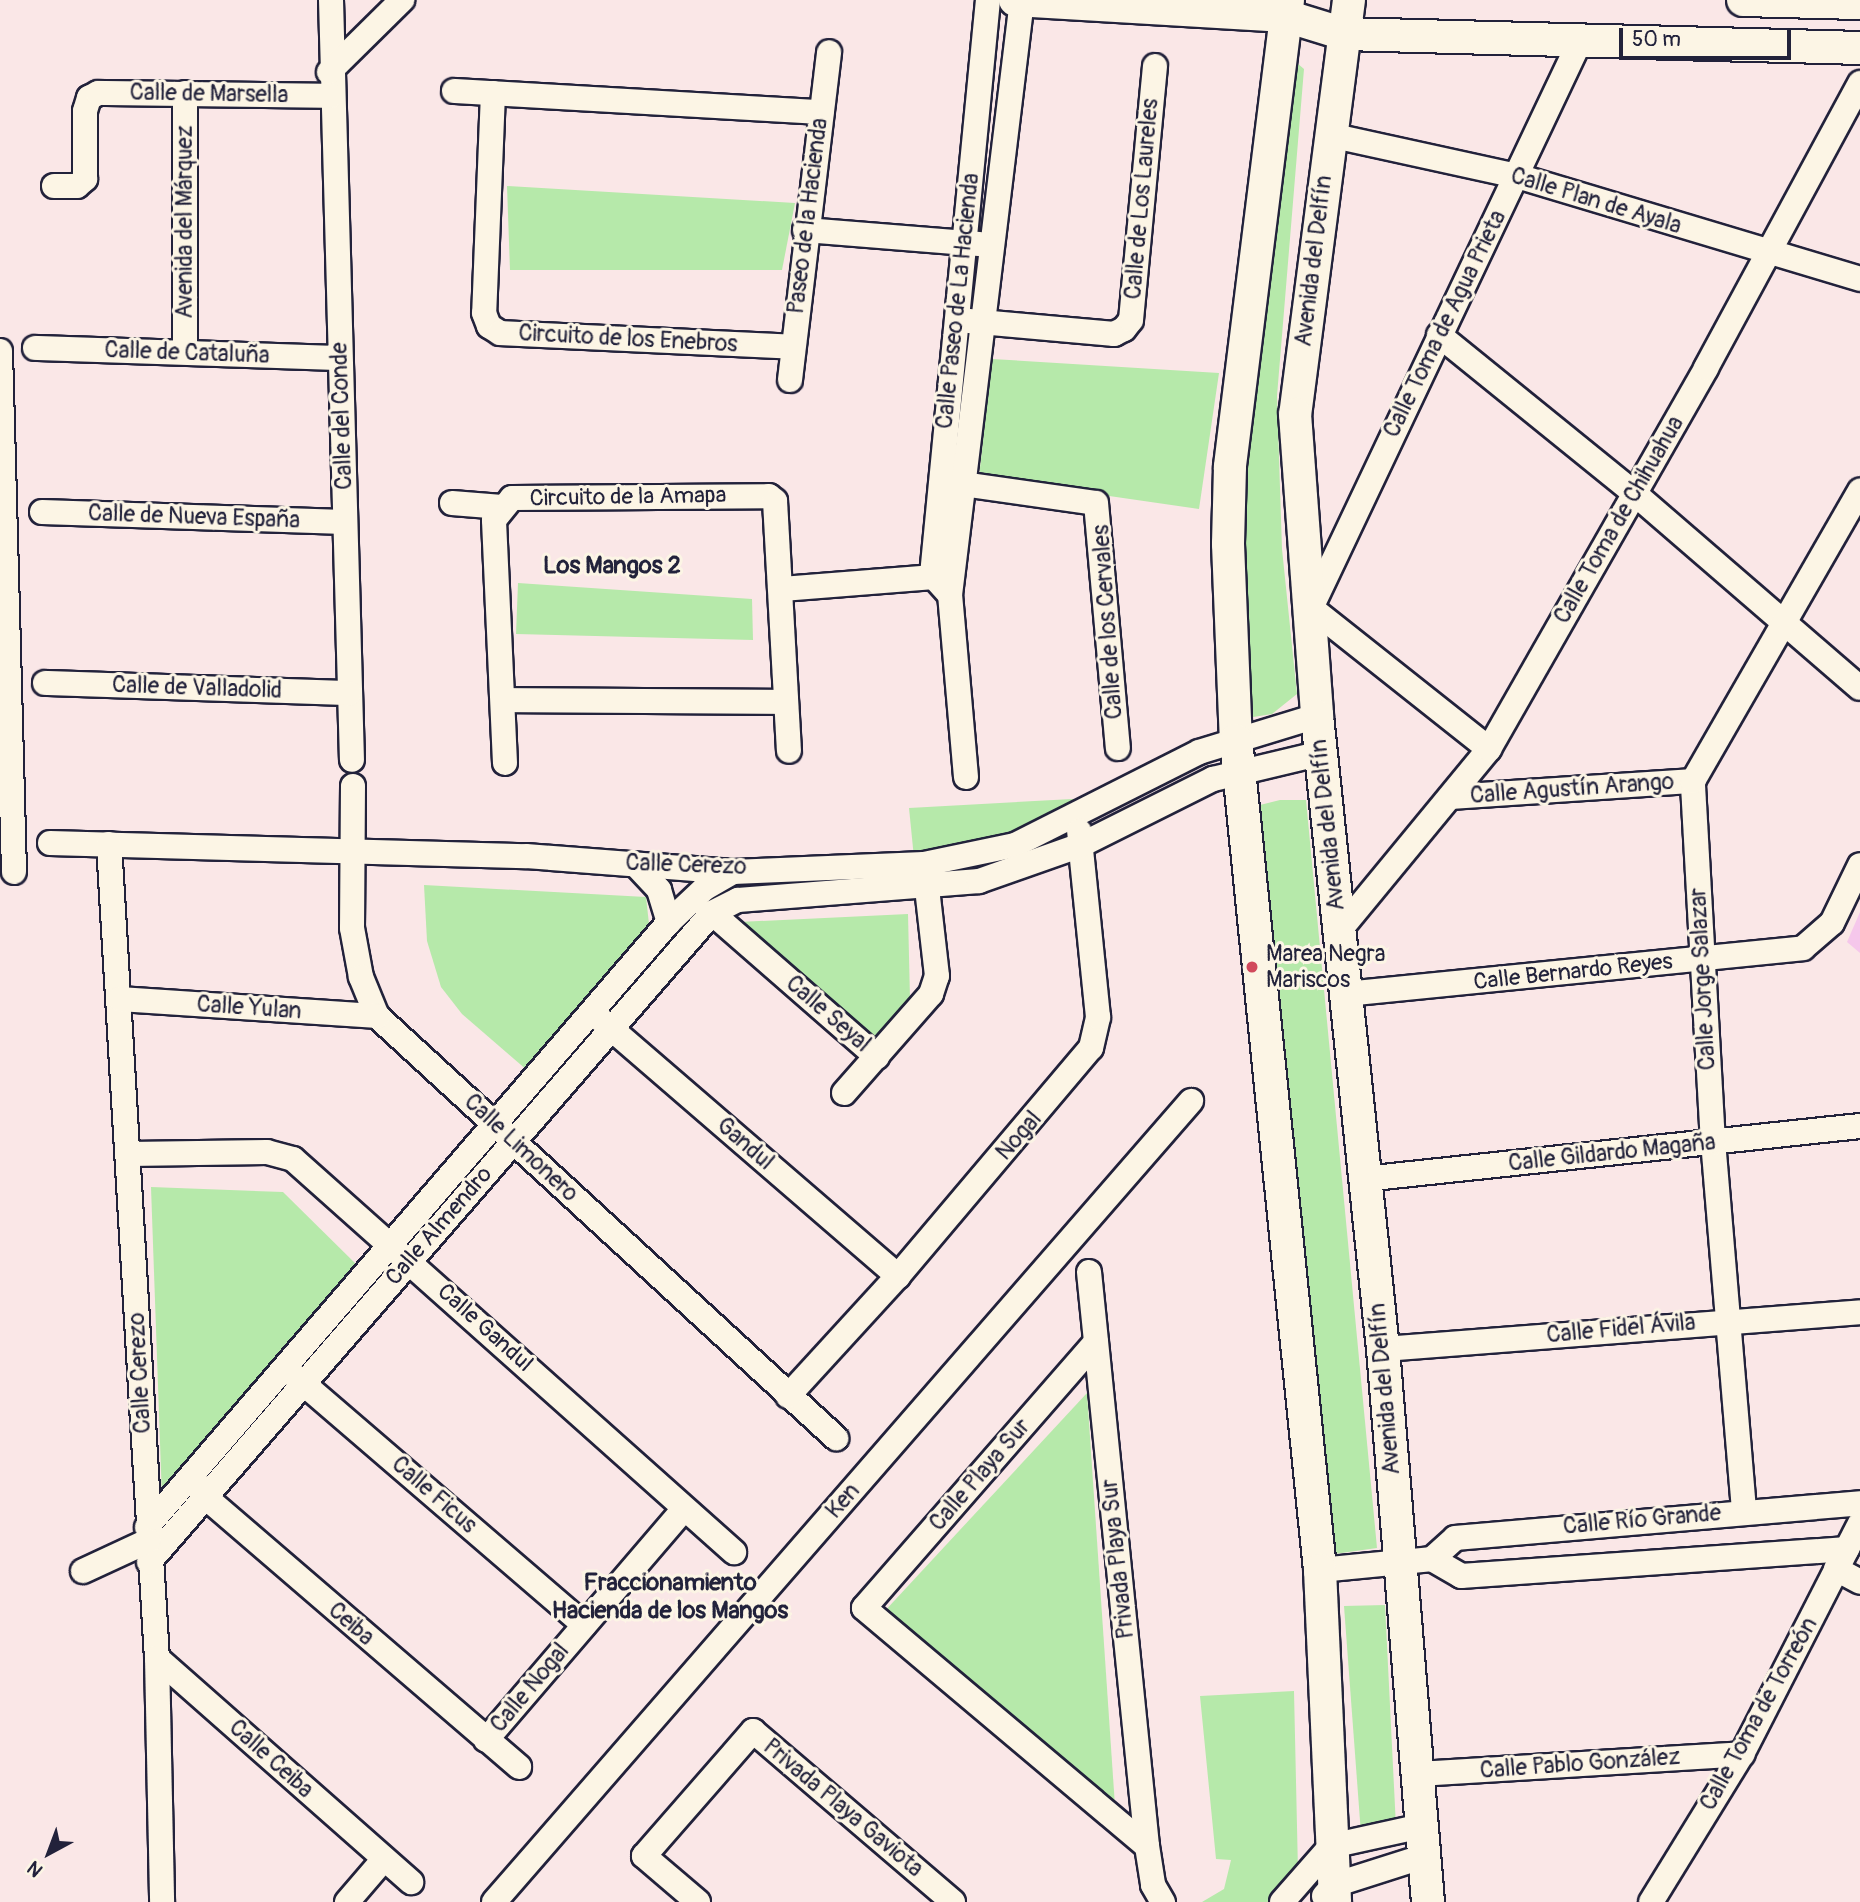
<!DOCTYPE html>
<meta charset="utf-8">
<style>
body{margin:0}
#map{position:relative;width:1860px;height:1902px;overflow:hidden;background:#fae7e7;font-family:Pangolin,sans-serif}
div>[style]{position:absolute}
.green>*{inset:0;background:#b6e9aa}
.building>*{inset:0;background:#f5c7eb}
.roads{filter:drop-shadow(2px 0 #22223b) drop-shadow(-2px 0 #22223b) drop-shadow(0 2px #22223b) drop-shadow(0 -2px #22223b)}
.minor>*{height:24px;margin:-12px;padding:0 12px;transform-origin:12px;border-radius:12px;background:#fcf5e5}
.tertiary>*{height:32px;margin:-16px;padding:0 16px;transform-origin:16px;border-radius:16px;background:#fcf5e5}
.dots>*{width:19px;height:19px;translate:-50% -50%;box-sizing:border-box;border:4px solid #fcf5e5;border-radius:50%}
span{translate:-50% -50%;white-space:nowrap;text-align:center;line-height:1.15;-webkit-text-stroke:6px #fcf5e5;paint-order:stroke}
.street-label{font-size:23px;color:#22223b}
.poi-label{font-size:23px;color:#22223b}
.left{translate:0 -50%;text-align:left}
.neighbourhood-label{font-size:24px;color:#22223b;font-weight:700}
.north{position:absolute;left:14px;top:1818px;width:70px;height:70px;-webkit-text-stroke:5px #fcf5e5;paint-order:stroke;rotate:221deg;font-size:19px;font-weight:700;line-height:28px;text-align:center;color:#22223b}
.north::after{content:'';display:block;margin:auto;width:24px;height:32px;background:#22223b;clip-path:polygon(50% 0,100% 100%,50% 72%,0 100%)}
.scale{position:absolute;left:1619px;top:28px;width:172px;height:32px;box-sizing:border-box;border:4px solid #22223b;border-top:0;padding-left:9px;font-size:21px;line-height:24px;white-space:nowrap;color:#22223b;-webkit-text-stroke:5px #fcf5e5;paint-order:stroke}
</style>
<div id="map">
<div class="green">
<i style="clip-path:polygon(1290px 57px,1304px 69px,1277px 396px,1282px 549px,1297px 694px,1272px 714px,1247px 718px,1243px 471px)"></i>
<i style="clip-path:polygon(507px 186px,795px 203px,782px 270px,510px 270px)"></i>
<i style="clip-path:polygon(992px 359px,1219px 373px,1199px 509px,979px 477px)"></i>
<i style="clip-path:polygon(518px 583px,752px 599px,753px 640px,516px 634px)"></i>
<i style="clip-path:polygon(1091px 798px,980px 853px,914px 858px,909px 808px)"></i>
<i style="clip-path:polygon(1280px 800px,1306px 800px,1377px 1548px,1327px 1555px,1256px 806px)"></i>
<i style="clip-path:polygon(424px 885px,646px 897px,650px 933px,528px 1071px,462px 1014px,441px 987px,427px 941px)"></i>
<i style="clip-path:polygon(908px 914px,910px 999px,873px 1040px,739px 922px)"></i>
<i style="clip-path:polygon(151px 1187px,283px 1192px,361px 1269px,162px 1499px)"></i>
<i style="clip-path:polygon(1087px 1393px,1115px 1806px,882px 1614px)"></i>
<i style="clip-path:polygon(1385px 1605px,1396px 1827px,1361px 1834px,1344px 1606px)"></i>
<i style="clip-path:polygon(1294px 1691px,1298px 1871px,1275px 1902px,1202px 1902px,1224px 1889px,1231px 1860px,1216px 1859px,1200px 1696px)"></i>
</div>
<div class="building">
<i style="clip-path:polygon(1860px 912px,1860px 953px,1847px 942px)"></i>
</div>
<div class="roads">
<div class="minor">
<i style="left:331px;top:0;width:760px;rotate:88.42deg"></i>
<i style="left:329px;top:72px;width:103px;rotate:-44.6deg"></i>
<i style="left:454px;top:91px;width:368px;rotate:3.3deg"></i>
<i style="left:185px;top:93px;width:259px;rotate:90deg"></i>
<i style="left:493px;top:93px;width:220px;rotate:92.3deg"></i>
<i style="left:484px;top:313px;width:14px;rotate:69deg"></i>
<i style="left:489px;top:326px;width:13px;rotate:32deg"></i>
<i style="left:500px;top:333px;width:292px;rotate:2.7deg"></i>
<i style="left:1330px;top:135px;width:191px;rotate:12.4deg"></i>
<i style="left:1517px;top:176px;width:358px;rotate:16.7deg"></i>
<i style="left:54px;top:186px;width:23px"></i>
<i style="left:77px;top:186px;width:11px;rotate:-41deg"></i>
<i style="left:85px;top:179px;width:68px;rotate:-90deg"></i>
<i style="left:85px;top:111px;width:14px;rotate:-73deg"></i>
<i style="left:89px;top:98px;width:10px;rotate:-29deg"></i>
<i style="left:98px;top:93px;width:233px;rotate:0.7deg"></i>
<i style="left:805px;top:230px;width:175px;rotate:4.6deg"></i>
<i style="left:969px;top:321px;width:146px;rotate:5.1deg"></i>
<i style="left:1114px;top:334px;width:11px;rotate:-27deg"></i>
<i style="left:1124px;top:329px;width:11px;rotate:-52deg"></i>
<i style="left:1131px;top:320px;width:255px;rotate:-84.6deg"></i>
<i style="left:1439px;top:335px;width:251px;rotate:39deg"></i>
<i style="left:1634px;top:493px;width:298px;rotate:40.8deg"></i>
<i style="left:35px;top:348px;width:305px;rotate:1.9deg"></i>
<i style="left:0;top:351px;width:521px;rotate:88.46deg"></i>
<i style="left:790px;top:380px;width:330px;rotate:-83.2deg"></i>
<i style="left:949px;top:482px;width:148px;rotate:8.1deg"></i>
<i style="left:1096px;top:503px;width:246px;rotate:84.9deg"></i>
<i style="left:452px;top:503px;width:50px;rotate:4.6deg"></i>
<i style="left:42px;top:512px;width:303px;rotate:1.9deg"></i>
<i style="left:782px;top:589px;width:165px;rotate:-4.5deg"></i>
<i style="left:950px;top:595px;width:27px;rotate:-132deg"></i>
<i style="left:932px;top:575px;width:578px;rotate:-84.44deg"></i>
<i style="left:45px;top:683px;width:304px;rotate:1.9deg"></i>
<i style="left:503px;top:700px;width:283px;rotate:0.4deg"></i>
<i style="left:1489px;top:749px;width:227px;rotate:-141.6deg"></i>
<i style="left:1311px;top:608px;width:628px;rotate:-64.62deg"></i>
<i style="left:505px;top:763px;width:243px;rotate:-92.6deg"></i>
<i style="left:494px;top:520px;width:28px;rotate:-51deg"></i>
<i style="left:512px;top:498px;width:257px;rotate:-0.4deg"></i>
<i style="left:769px;top:496px;width:8px;rotate:40deg"></i>
<i style="left:775px;top:501px;width:250px;rotate:86.8deg"></i>
<i style="left:966px;top:777px;width:183px;rotate:-95deg"></i>
<i style="left:950px;top:595px;width:599px;rotate:-83.1deg"></i>
<i style="left:353px;top:786px;width:142px;rotate:90.4deg"></i>
<i style="left:352px;top:928px;width:50px;rotate:79.6deg"></i>
<i style="left:361px;top:977px;width:42px;rotate:67.7deg"></i>
<i style="left:377px;top:1016px;width:624px;rotate:42.6deg"></i>
<i style="left:1451px;top:797px;width:243px;rotate:-3.8deg"></i>
<i style="left:50px;top:843px;width:476px;rotate:1.6deg"></i>
<i style="left:526px;top:856px;width:208px;rotate:4.4deg"></i>
<i style="left:733px;top:872px;width:191px;rotate:-2.4deg"></i>
<i style="left:924px;top:864px;width:93px;rotate:-11.8deg"></i>
<i style="left:1015px;top:845px;width:206px;rotate:-26.8deg"></i>
<i style="left:1199px;top:752px;width:123px;rotate:-17deg"></i>
<i style="left:109px;top:844px;width:815px;rotate:86.63deg"></i>
<i style="left:157px;top:1658px;width:244px;rotate:88.8deg"></i>
<i style="left:636px;top:865px;width:34px;rotate:47deg"></i>
<i style="left:659px;top:890px;width:34px;rotate:73deg"></i>
<i style="left:712px;top:913px;width:219px;rotate:41.1deg"></i>
<i style="left:1339px;top:931px;width:236px;rotate:-50.5deg"></i>
<i style="left:1489px;top:749px;width:438px;rotate:-60.3deg"></i>
<i style="left:1706px;top:368px;width:324px;rotate:-61.6deg"></i>
<i style="left:1345px;top:994px;width:460px;rotate:-5.7deg"></i>
<i style="left:1803px;top:948px;width:38px;rotate:-41deg"></i>
<i style="left:1832px;top:923px;width:64px;rotate:-64.2deg"></i>
<i style="left:120px;top:999px;width:258px;rotate:3.8deg"></i>
<i style="left:600px;top:1019px;width:394px;rotate:40.8deg"></i>
<i style="left:844px;top:1093px;width:132px;rotate:-48.7deg"></i>
<i style="left:931px;top:994px;width:19px;rotate:-72deg"></i>
<i style="left:937px;top:976px;width:106px;rotate:-96.5deg"></i>
<i style="left:129px;top:1154px;width:138px;rotate:-0.8deg"></i>
<i style="left:267px;top:1152px;width:27px;rotate:15deg"></i>
<i style="left:293px;top:1159px;width:591px;rotate:41.71deg"></i>
<i style="left:1364px;top:1179px;width:499px;rotate:-6.1deg"></i>
<i style="left:1089px;top:1272px;width:577px;rotate:84.23deg"></i>
<i style="left:1147px;top:1846px;width:39px;rotate:81deg"></i>
<i style="left:1153px;top:1885px;width:20px;rotate:60deg"></i>
<i style="left:1096px;top:1342px;width:353px;rotate:131.1deg"></i>
<i style="left:864px;top:1608px;width:370px;rotate:40.1deg"></i>
<i style="left:1383px;top:1349px;width:478px;rotate:-4.4deg"></i>
<i style="left:290px;top:1372px;width:388px;rotate:40.7deg"></i>
<i style="left:788px;top:1396px;width:163px;rotate:-47.5deg"></i>
<i style="left:898px;top:1276px;width:299px;rotate:-49.8deg"></i>
<i style="left:1091px;top:1048px;width:32px;rotate:-77deg"></i>
<i style="left:1098px;top:1017px;width:187px;rotate:-95.8deg"></i>
<i style="left:195px;top:1480px;width:17px;rotate:62deg"></i>
<i style="left:203px;top:1495px;width:417px;rotate:40.7deg"></i>
<i style="left:1744px;top:1510px;width:368px;rotate:-94.8deg"></i>
<i style="left:1713px;top:1143px;width:363px;rotate:-93.2deg"></i>
<i style="left:1693px;top:781px;width:335px;rotate:-60.1deg"></i>
<i style="left:147px;top:1527px;width:799px;rotate:-49.21deg"></i>
<i style="left:669px;top:922px;width:50px;rotate:-43.4deg"></i>
<i style="left:705px;top:888px;width:32px;rotate:-30deg"></i>
<i style="left:1432px;top:1559px;width:31px;rotate:-42deg"></i>
<i style="left:1455px;top:1538px;width:407px;rotate:-4.9deg"></i>
<i style="left:149px;top:1562px;width:859px;rotate:-49.06deg"></i>
<i style="left:712px;top:913px;width:29px;rotate:-27deg"></i>
<i style="left:738px;top:900px;width:242px;rotate:-4.5deg"></i>
<i style="left:979px;top:881px;width:108px;rotate:-19.4deg"></i>
<i style="left:1081px;top:845px;width:148px;rotate:-26.6deg"></i>
<i style="left:1213px;top:779px;width:112px;rotate:-13.4deg"></i>
<i style="left:1836px;top:1569px;width:27px;rotate:28deg"></i>
<i style="left:1320px;top:1570px;width:113px;rotate:-5.6deg"></i>
<i style="left:1432px;top:1559px;width:34px;rotate:30deg"></i>
<i style="left:1461px;top:1576px;width:387px;rotate:-4deg"></i>
<i style="left:83px;top:1571px;width:72px;rotate:-24.8deg"></i>
<i style="left:157px;top:1658px;width:339px;rotate:41.4deg"></i>
<i style="left:486px;top:1740px;width:304px;rotate:-49.4deg"></i>
<i style="left:1418px;top:1774px;width:325px;rotate:-3.5deg"></i>
<i style="left:1324px;top:1896px;width:15px;rotate:-48deg"></i>
<i style="left:1334px;top:1885px;width:96px;rotate:-17.7deg"></i>
<i style="left:347px;top:1902px;width:57px;rotate:-49.3deg"></i>
<i style="left:494px;top:1902px;width:1062px;rotate:-48.97deg"></i>
<i style="left:698px;top:1902px;width:71px;rotate:-139.6deg"></i>
<i style="left:644px;top:1856px;width:166px;rotate:-48.9deg"></i>
<i style="left:753px;top:1731px;width:263px;rotate:40.5deg"></i>
<i style="left:1282px;top:1902px;width:74px;rotate:-48.8deg"></i>
<i style="left:1331px;top:1846px;width:93px;rotate:-12.4deg"></i>
<i style="left:1651px;top:1902px;width:174px;rotate:-58.4deg"></i>
<i style="left:1742px;top:1754px;width:259px;rotate:-62.9deg"></i>
</div>
<div class="tertiary">
<i style="left:1015px;top:0;width:271px;rotate:3.4deg"></i>
<i style="left:1286px;top:16px;width:61px;rotate:17.2deg"></i>
<i style="left:1344px;top:34px;width:516px;rotate:1.55deg"></i>
<i style="left:1288px;top:0;width:471px;rotate:97.1deg"></i>
<i style="left:1230px;top:467px;width:77px;rotate:91.5deg"></i>
<i style="left:1228px;top:544px;width:196px;rotate:87.7deg"></i>
<i style="left:1236px;top:740px;width:834px;rotate:84.22deg"></i>
<i style="left:1320px;top:1570px;width:332px;rotate:87.4deg"></i>
<i style="left:1349px;top:0;width:418px;rotate:97.4deg"></i>
<i style="left:1295px;top:414px;width:303px;rotate:85.8deg"></i>
<i style="left:1317px;top:716px;width:636px;rotate:84.05deg"></i>
<i style="left:1383px;top:1349px;width:555px;rotate:85.35deg"></i>
<i style="left:1743px;top:0;width:117px;rotate:1.5deg"></i>
</div>
</div>
<div class="dots">
<i style="left:1252px;top:967px;background:#d1495b"></i>
</div>
<div class="street-label">
<span style="left:209px;top:94px;rotate:1deg">Calle de Marsella</span>
<span style="left:1142px;top:199px;rotate:-85deg">Calle de Los Laureles</span>
<span style="left:1596px;top:201px;rotate:17deg">Calle Plan de Ayala</span>
<span style="left:808px;top:216px;rotate:-83deg">Paseo de la Hacienda</span>
<span style="left:185px;top:222px;rotate:-90deg">Avenida del Márquez</span>
<span style="left:1314px;top:261px;rotate:-83deg">Avenida del Delfín</span>
<span style="left:958px;top:301px;rotate:-84deg">Calle Paseo de La Hacienda</span>
<span style="left:1445px;top:324px;rotate:-64deg">Calle Toma de Agua Prieta</span>
<span style="left:628px;top:339px;rotate:3deg">Circuito de los Enebros</span>
<span style="left:187px;top:353px;rotate:2deg">Calle de Cataluña</span>
<span style="left:342px;top:416px;rotate:-92deg">Calle del Conde</span>
<span style="left:628px;top:497px;rotate:-1deg">Circuito de la Amapa</span>
<span style="left:194px;top:517px;rotate:2deg">Calle de Nueva España</span>
<span style="left:1619px;top:520px;rotate:-60deg">Calle Toma de Chihuahua</span>
<span style="left:1108px;top:622px;rotate:-94deg">Calle de los Cervales</span>
<span style="left:197px;top:688px;rotate:2deg">Calle de Valladolid</span>
<span style="left:1572px;top:789px;rotate:-4deg">Calle Agustín Arango</span>
<span style="left:1328px;top:825px;rotate:-96deg">Avenida del Delfín</span>
<span style="left:686px;top:865px;rotate:2deg">Calle Cerezo</span>
<span style="left:1573px;top:972px;rotate:-6deg">Calle Bernardo Reyes</span>
<span style="left:1703px;top:979px;rotate:-93deg">Calle Jorge Salazar</span>
<span style="left:249px;top:1008px;rotate:4deg">Calle Yulan</span>
<span style="left:828px;top:1014px;rotate:41deg">Calle Seyal</span>
<span style="left:1019px;top:1136px;rotate:-49deg">Nogal</span>
<span style="left:745px;top:1144px;rotate:41deg">Gandul</span>
<span style="left:521px;top:1148px;rotate:43deg">Calle Limonero</span>
<span style="left:1612px;top:1153px;rotate:-6deg">Calle Gildardo Magaña</span>
<span style="left:439px;top:1226px;rotate:-49deg">Calle Almendro</span>
<span style="left:485px;top:1328px;rotate:42deg">Calle Gandul</span>
<span style="left:1621px;top:1329px;rotate:-5deg">Calle Fidel Ávila</span>
<span style="left:140px;top:1373px;rotate:-93deg">Calle Cerezo</span>
<span style="left:1385px;top:1389px;rotate:-95deg">Avenida del Delfín</span>
<span style="left:980px;top:1475px;rotate:-49deg">Calle Playa Sur</span>
<span style="left:434px;top:1495px;rotate:41deg">Calle Ficus</span>
<span style="left:843px;top:1501px;rotate:-49deg">Ken</span>
<span style="left:1642px;top:1520px;rotate:-5deg">Calle Río Grande</span>
<span style="left:1118px;top:1559px;rotate:-96deg">Privada Playa Sur</span>
<span style="left:351px;top:1624px;rotate:41deg">Ceiba</span>
<span style="left:530px;top:1688px;rotate:-50deg">Calle Nogal</span>
<span style="left:1759px;top:1714px;rotate:-61deg">Calle Toma de Torreón</span>
<span style="left:271px;top:1759px;rotate:42deg">Calle Ceiba</span>
<span style="left:1580px;top:1764px;rotate:-4deg">Calle Pablo González</span>
<span style="left:843px;top:1808px;rotate:40deg">Privada Playa Gaviota</span>
</div>
<div class="poi-label">
<span class="left" style="left:1266px;top:967px">Marea Negra<br>Mariscos</span>
</div>
<div class="neighbourhood-label">
<span style="left:612px;top:566px">Los Mangos 2</span>
<span style="left:670px;top:1597px">Fraccionamiento<br>Hacienda de los Mangos</span>
</div>
<div class="north">N</div>
<div class="scale">50 m</div>
</div>
